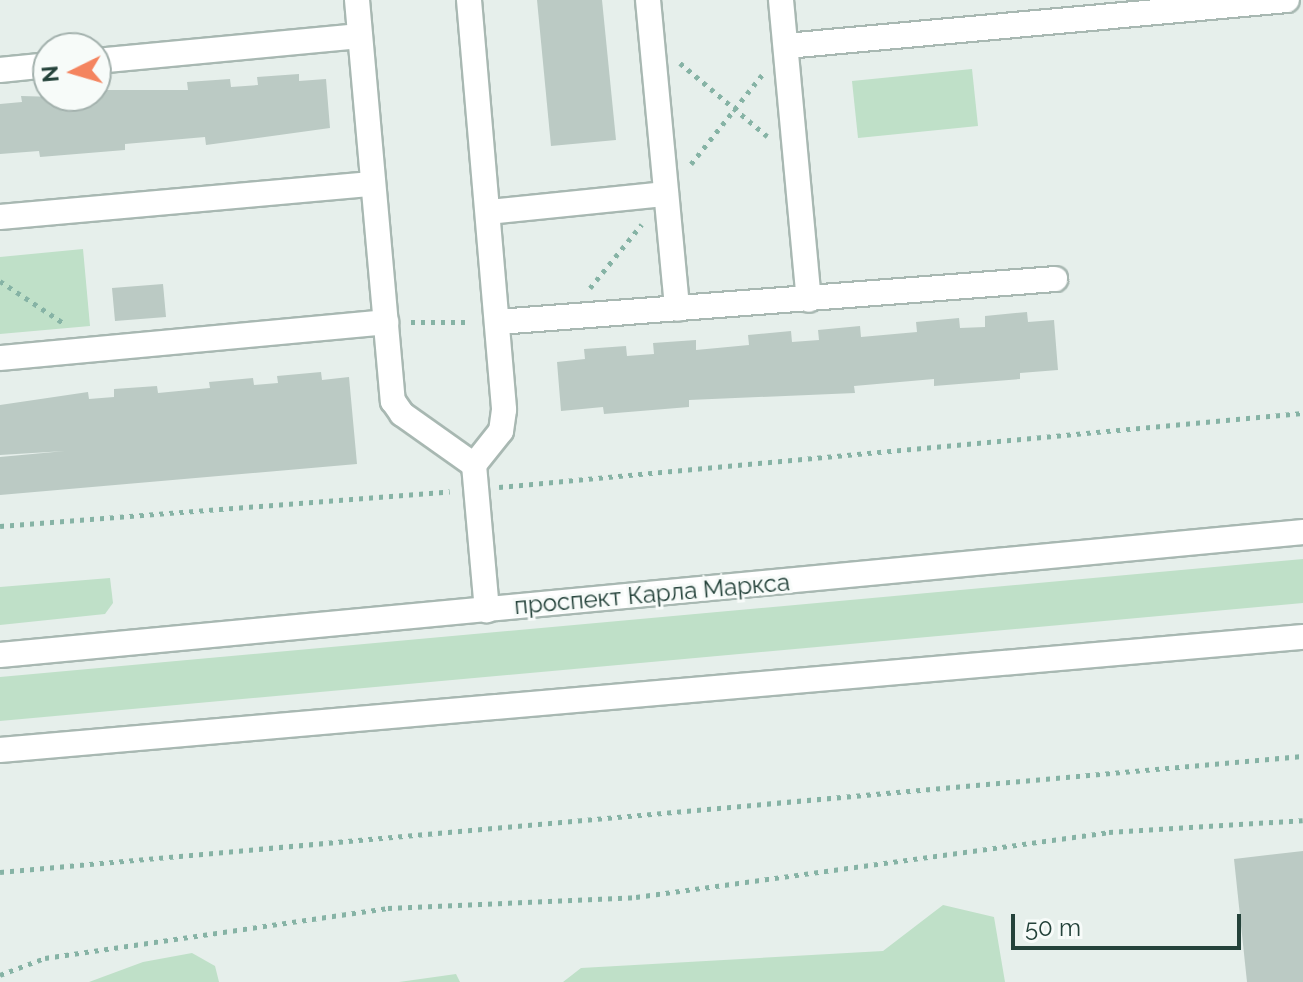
<!DOCTYPE html>
<meta charset="utf-8">
<style>
body{margin:0}
#map{position:relative;width:1303px;height:982px;overflow:hidden;background:#e6efeb;font-family:Raleway,sans-serif}
div>[style]{position:absolute}
.green>*{inset:0;background:#bfe0c8}
.building>*{inset:0;background:#bbcac4}
.path>*{height:5px;margin-top:-2.5px;transform-origin:0;background:repeating-linear-gradient(90deg,#86b3a5 0 4px,transparent 0 10px)}
.roads{filter:drop-shadow(2px 0 #a8b8b2) drop-shadow(-2px 0 #a8b8b2) drop-shadow(0 2px #a8b8b2) drop-shadow(0 -2px #a8b8b2)}
.minor>*{height:24px;margin:-12px;padding:0 12px;transform-origin:12px;border-radius:12px;background:#fff}
span{translate:-50% -50%;white-space:nowrap;text-align:center;line-height:1.15;-webkit-text-stroke:6px #f7fbf9;paint-order:stroke}
.street-label{font-size:24px;color:#24423a}
.north{position:absolute;left:32px;top:32px;width:80px;height:80px;box-sizing:border-box;background:#f7fbf9;border:2px solid #a3b1ad;border-radius:50%;rotate:265deg;font-size:22px;font-weight:700;line-height:32px;text-align:center;color:#24423a}
.north::after{content:'';display:block;margin:auto;width:28px;height:36px;background:#f4845f;clip-path:polygon(50% 0,100% 100%,50% 72%,0 100%)}
.scale{position:absolute;left:1011px;top:914px;width:230px;height:36px;box-sizing:border-box;border:4px solid #24423a;border-top:0;padding-left:10px;font-size:24px;line-height:28px;white-space:nowrap;color:#24423a;-webkit-text-stroke:6px #f7fbf9;paint-order:stroke}
</style>
<div id="map">
<div class="green">
<i style="clip-path:polygon(972px 69px,978px 126px,858px 138px,852px 81px)"></i>
<i style="clip-path:polygon(83px 249px,90px 326px,0 334px,0 257px)"></i>
<i style="clip-path:polygon(1303px 559px,1303px 603px,0 721px,0 677px)"></i>
<i style="clip-path:polygon(110px 578px,113px 603px,105px 614px,0 625px,0 587px)"></i>
<i style="clip-path:polygon(943px 905px,994px 917px,1005px 982px,563px 982px,581px 968px,883px 951px)"></i>
<i style="clip-path:polygon(192px 953px,215px 966px,219px 982px,89px 982px,143px 962px)"></i>
<i style="clip-path:polygon(456px 974px,460px 982px,399px 982px)"></i>
</div>
<div class="building">
<i style="clip-path:polygon(537px 0,602px 0,616px 140px,551px 146px)"></i>
<i style="clip-path:polygon(299px 74px,299px 81px,326px 79px,330px 128px,206px 145px,205px 137px,125px 144px,125px 150px,40px 157px,39px 151px,0 154px,0 104px,22px 102px,21px 96px,92px 98px,96px 90px,188px 90px,187px 82px,230px 79px,231px 87px,258px 85px,257px 77px)"></i>
<i style="clip-path:polygon(163px 284px,166px 317px,115px 321px,112px 288px)"></i>
<i style="clip-path:polygon(1027px 312px,1028px 322px,1054px 320px,1058px 370px,1020px 373px,1020px 379px,934px 386px,934px 379px,854px 386px,855px 393px,689px 400px,689px 407px,604px 414px,603px 407px,561px 411px,557px 362px,585px 359px,584px 349px,626px 346px,627px 356px,654px 354px,653px 343px,696px 340px,696px 350px,749px 345px,748px 335px,791px 331px,792px 342px,819px 340px,818px 330px,860px 326px,861px 337px,917px 332px,916px 322px,959px 318px,960px 328px,985px 327px,985px 316px)"></i>
<i style="clip-path:polygon(321px 372px,322px 380px,349px 377px,357px 464px,0 495px,0 457px,65px 451px,0 455px,0 405px,88px 392px,89px 399px,114px 397px,114px 389px,157px 386px,158px 393px,210px 388px,209px 382px,253px 378px,254px 385px,278px 383px,277px 376px)"></i>
<i style="clip-path:polygon(1303px 851px,1303px 982px,1247px 982px,1234px 859px)"></i>
</div>
<div class="path">
<i style="left:680px;top:63px;width:114px;rotate:40deg"></i>
<i style="left:691px;top:164px;width:114px;rotate:-51.4deg"></i>
<i style="left:0;top:281px;width:78px;rotate:33.5deg"></i>
<i style="left:590px;top:288px;width:82px;rotate:-50.9deg"></i>
<i style="left:411px;top:322px;width:58px"></i>
<i style="left:499px;top:487px;width:807px;rotate:-5.26deg"></i>
<i style="left:0;top:526px;width:451px;rotate:-4.4deg"></i>
<i style="left:0;top:872px;width:1308px;rotate:-5.09deg"></i>
<i style="left:0;top:975px;width:48px;rotate:-20.7deg"></i>
<i style="left:45px;top:958px;width:347px;rotate:-8.3deg"></i>
<i style="left:388px;top:908px;width:248px;rotate:-2.5deg"></i>
<i style="left:636px;top:897px;width:477px;rotate:-7.8deg"></i>
<i style="left:1109px;top:832px;width:194px;rotate:-3.5deg"></i>
</div>
<div class="roads">
<div class="minor">
<i style="left:357px;top:0;width:403px;rotate:84.9deg"></i>
<i style="left:393px;top:401px;width:16px;rotate:55deg"></i>
<i style="left:402px;top:414px;width:88px;rotate:35.3deg"></i>
<i style="left:474px;top:465px;width:146px;rotate:84.9deg"></i>
<i style="left:469px;top:0;width:411px;rotate:85.1deg"></i>
<i style="left:504px;top:410px;width:21px;rotate:98deg"></i>
<i style="left:501px;top:431px;width:43px;rotate:128.5deg"></i>
<i style="left:648px;top:0;width:310px;rotate:84.6deg"></i>
<i style="left:781px;top:0;width:301px;rotate:84.7deg"></i>
<i style="left:786px;top:46px;width:503px;rotate:-5.25deg"></i>
<i style="left:96px;top:61px;width:265px;rotate:-5.4deg"></i>
<i style="left:0;top:70px;width:48px;rotate:-5.9deg"></i>
<i style="left:488px;top:212px;width:179px;rotate:-5.8deg"></i>
<i style="left:0;top:217px;width:373px;rotate:-5.1deg"></i>
<i style="left:498px;top:322px;width:559px;rotate:-4.41deg"></i>
<i style="left:0;top:358px;width:388px;rotate:-5.3deg"></i>
<i style="left:0;top:655px;width:1309px;rotate:-5.39deg"></i>
<i style="left:0;top:750px;width:1308px;rotate:-4.96deg"></i>
</div>
</div>
<div class="street-label">
<span style="left:652px;top:594px;rotate:-5deg">проспект Карла Маркса</span>
</div>
<div class="north">N</div>
<div class="scale">50 m</div>
</div>
